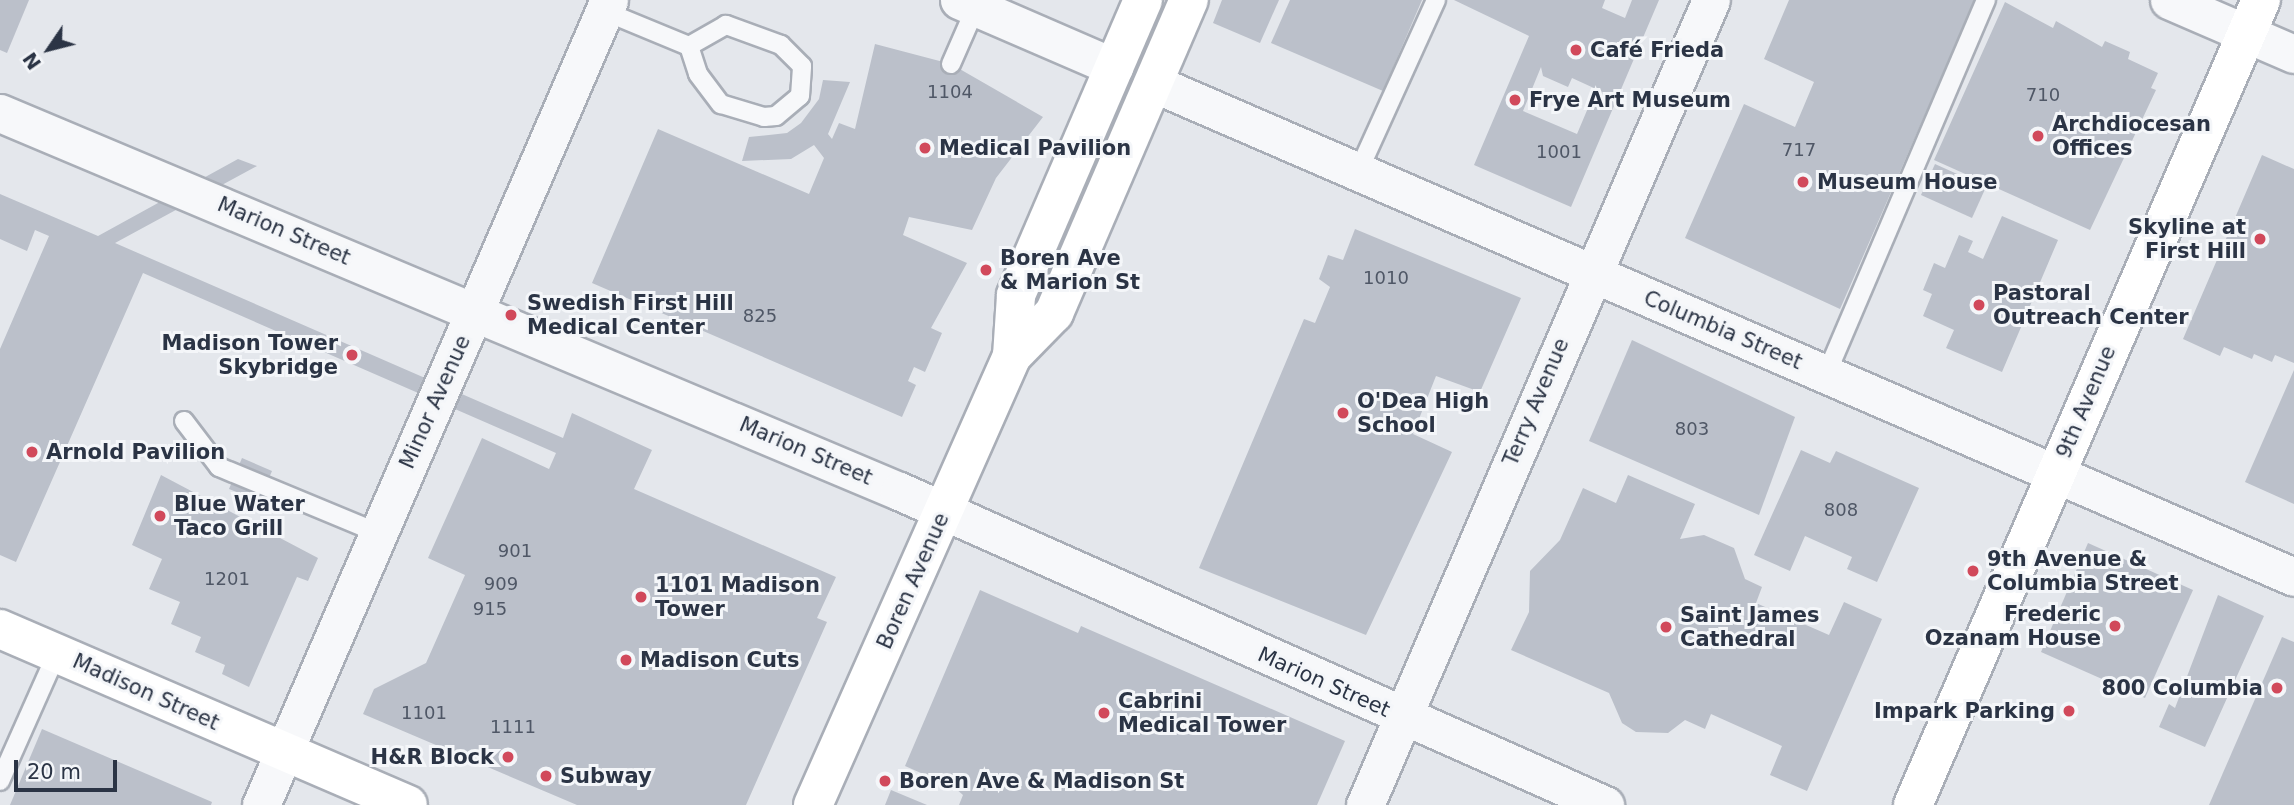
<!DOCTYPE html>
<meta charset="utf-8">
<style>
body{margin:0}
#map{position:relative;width:2294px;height:805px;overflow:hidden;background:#e4e7ec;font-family:"DejaVu Sans",sans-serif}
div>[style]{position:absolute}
.building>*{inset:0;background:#bbc0ca}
.roads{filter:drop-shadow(2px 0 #a9aeb7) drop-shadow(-2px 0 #a9aeb7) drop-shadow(0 2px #a9aeb7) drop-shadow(0 -2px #a9aeb7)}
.lane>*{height:18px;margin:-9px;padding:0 9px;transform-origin:9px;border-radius:9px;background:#f7f8fa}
.street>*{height:37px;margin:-18.5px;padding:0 18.5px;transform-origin:18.5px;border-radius:18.5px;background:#f7f8fa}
.secondary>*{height:38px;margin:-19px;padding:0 19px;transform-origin:19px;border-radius:19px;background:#fff}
.primary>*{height:38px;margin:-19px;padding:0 19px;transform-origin:19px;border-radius:19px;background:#fff}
.dots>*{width:19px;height:19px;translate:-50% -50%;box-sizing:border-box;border:4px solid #f4f6f9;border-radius:50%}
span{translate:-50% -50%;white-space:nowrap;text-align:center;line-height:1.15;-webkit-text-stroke:6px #f4f6f9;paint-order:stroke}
.number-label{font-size:18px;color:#4f5766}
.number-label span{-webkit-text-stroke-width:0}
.poi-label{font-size:21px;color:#2b3445;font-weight:700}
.left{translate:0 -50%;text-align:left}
.right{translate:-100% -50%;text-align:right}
.street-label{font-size:21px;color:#2b3445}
.north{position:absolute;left:14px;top:14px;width:70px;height:70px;-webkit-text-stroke:5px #f4f6f9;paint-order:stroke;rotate:235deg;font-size:19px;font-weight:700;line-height:28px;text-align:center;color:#2b3445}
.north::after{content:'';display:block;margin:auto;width:24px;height:32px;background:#2b3445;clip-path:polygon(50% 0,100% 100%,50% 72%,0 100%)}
.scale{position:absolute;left:14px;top:760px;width:103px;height:32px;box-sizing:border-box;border:4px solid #2b3445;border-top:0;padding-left:9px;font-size:21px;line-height:24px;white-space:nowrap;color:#2b3445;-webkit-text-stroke:5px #f4f6f9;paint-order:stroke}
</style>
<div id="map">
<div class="building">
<i style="clip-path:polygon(0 0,29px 0,7px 53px,0 50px)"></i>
<i style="clip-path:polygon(1222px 0,1279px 0,1260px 43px,1213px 23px)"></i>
<i style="clip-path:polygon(1290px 0,1422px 0,1383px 91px,1271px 43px)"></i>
<i style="clip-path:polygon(evenodd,1454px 0,1605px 0,1602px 8px,1625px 18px,1632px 0,1659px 0,1571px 207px,1474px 165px,1529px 36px,1454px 0,1541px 67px,1543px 76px,1568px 87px,1572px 78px,1596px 89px,1577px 134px,1523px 111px,1541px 67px)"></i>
<i style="clip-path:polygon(1789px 0,1975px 0,1840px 309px,1685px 238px,1744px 104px,1795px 127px,1814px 82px,1764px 59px)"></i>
<i style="clip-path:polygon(2005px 2px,2053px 28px,2056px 21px,2102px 47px,2105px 41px,2130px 52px,2128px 59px,2158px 73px,2151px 88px,2156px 90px,2090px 230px,1934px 160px)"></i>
<i style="clip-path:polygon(875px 44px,951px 64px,1043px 117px,996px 178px,972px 230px,909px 217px,903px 235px,967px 263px,931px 328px,942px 333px,925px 372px,914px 367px,908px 381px,916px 385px,902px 417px,592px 283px,658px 129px,809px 194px,824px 158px,814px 145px,791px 159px,742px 161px,749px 137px,787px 133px,801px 123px,819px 99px,823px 80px,850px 82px,828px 134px,832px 139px,839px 123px,855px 129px)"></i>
<i style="clip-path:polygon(2262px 155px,2294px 169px,2294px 363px,2275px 355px,2272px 362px,2254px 354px,2252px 359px,2224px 347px,2220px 356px,2183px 339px)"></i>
<i style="clip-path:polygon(238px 159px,257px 166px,115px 243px,563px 438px,572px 413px,652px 450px,634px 489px,836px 577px,817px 618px,827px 622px,746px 805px,577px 805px,363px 714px,374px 689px,426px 663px,465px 575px,428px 558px,482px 438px,549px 469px,556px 453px,143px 273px,16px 562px,0 555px,0 349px,49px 236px,35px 230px,27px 251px,0 239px,0 194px,98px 236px)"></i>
<i style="clip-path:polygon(1935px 164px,1986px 187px,1972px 218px,1921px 195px)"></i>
<i style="clip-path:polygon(2002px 216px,2058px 240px,2002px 372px,1946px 348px,1954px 330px,1923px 316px,1932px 294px,1923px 290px,1934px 263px,1945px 268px,1959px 235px,1973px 241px,1968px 252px,1983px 259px)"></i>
<i style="clip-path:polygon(1355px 229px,1521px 298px,1480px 392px,1436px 376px,1413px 434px,1452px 452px,1366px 635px,1199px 568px,1304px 319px,1315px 323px,1330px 287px,1319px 279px,1328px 255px,1343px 260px)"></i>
<i style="clip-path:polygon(1632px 340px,1795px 417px,1759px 515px,1589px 441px)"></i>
<i style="clip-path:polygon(2294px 370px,2294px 504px,2245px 482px)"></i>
<i style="clip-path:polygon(1801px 450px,1830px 463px,1836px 451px,1919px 488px,1877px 582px,1847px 569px,1852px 557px,1805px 536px,1790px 571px,1754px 555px)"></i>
<i style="clip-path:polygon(242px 458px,272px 471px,259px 501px,229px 489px)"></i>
<i style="clip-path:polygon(161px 475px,318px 558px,308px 581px,297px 577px,249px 687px,222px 674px,225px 665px,195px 652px,201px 637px,171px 624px,180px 602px,149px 589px,162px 559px,132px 545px)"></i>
<i style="clip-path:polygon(1628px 475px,1695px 504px,1680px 539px,1704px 535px,1734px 548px,1745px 579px,1762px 587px,1756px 603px,1829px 635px,1844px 602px,1882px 619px,1807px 791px,1770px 775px,1782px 746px,1711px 714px,1705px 729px,1685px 720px,1668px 733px,1636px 732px,1622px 723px,1609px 693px,1511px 650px,1529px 612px,1530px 571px,1560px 540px,1583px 488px,1616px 503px)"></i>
<i style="clip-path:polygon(2088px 543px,2193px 590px,2145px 698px,2041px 652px)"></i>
<i style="clip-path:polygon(980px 590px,1078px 633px,1081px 626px,1345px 741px,1317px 805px,959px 805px,963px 795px,955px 788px,905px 766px)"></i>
<i style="clip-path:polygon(2218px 595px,2264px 616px,2205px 747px,2159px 727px,2169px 704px,2175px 708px)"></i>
<i style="clip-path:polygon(2282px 637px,2294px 642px,2294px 805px,2209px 805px)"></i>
<i style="clip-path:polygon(42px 729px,212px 802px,211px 805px,10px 805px)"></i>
<i style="clip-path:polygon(891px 790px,927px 805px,885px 805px)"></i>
</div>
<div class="roads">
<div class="lane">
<i style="left:604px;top:11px;width:92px;rotate:22.4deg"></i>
<i style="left:689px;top:46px;width:29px;rotate:72deg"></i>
<i style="left:698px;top:74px;width:38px;rotate:53deg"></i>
<i style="left:721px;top:104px;width:45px;rotate:16.8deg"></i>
<i style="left:764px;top:117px;width:12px;rotate:-5deg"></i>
<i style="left:776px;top:116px;width:31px;rotate:-40deg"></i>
<i style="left:800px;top:96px;width:30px;rotate:-86deg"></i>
<i style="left:802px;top:66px;width:30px;rotate:-135deg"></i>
<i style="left:781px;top:45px;width:59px;rotate:-160deg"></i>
<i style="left:726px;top:25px;width:43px;rotate:150.4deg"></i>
<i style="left:951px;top:64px;width:62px;rotate:-66.3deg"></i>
<i style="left:1358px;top:172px;width:189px;rotate:-65.6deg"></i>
<i style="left:1826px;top:375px;width:408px;rotate:-66.9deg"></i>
<i style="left:184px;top:421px;width:58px;rotate:52.7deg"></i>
<i style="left:219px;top:467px;width:172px;rotate:22.5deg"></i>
<i style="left:0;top:781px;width:140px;rotate:-66deg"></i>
</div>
<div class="street">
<i style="left:959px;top:0;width:169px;rotate:23.4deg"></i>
<i style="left:2169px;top:0;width:136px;rotate:23.4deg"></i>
<i style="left:1153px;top:83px;width:1243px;rotate:23.41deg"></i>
<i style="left:0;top:113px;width:975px;rotate:22.81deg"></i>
<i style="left:899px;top:491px;width:773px;rotate:23.98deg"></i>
<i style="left:261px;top:805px;width:877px;rotate:-66.62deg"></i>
<i style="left:1365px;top:805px;width:876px;rotate:-66.74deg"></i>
</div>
<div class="secondary">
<i style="left:1913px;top:805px;width:877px;rotate:-66.62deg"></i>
</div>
<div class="primary">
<i style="left:1012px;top:356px;width:60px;rotate:-45.7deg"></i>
<i style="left:1054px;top:313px;width:341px;rotate:-66.7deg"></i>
<i style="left:0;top:629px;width:444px;rotate:23.3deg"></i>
<i style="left:813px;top:805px;width:491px;rotate:-66.1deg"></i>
<i style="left:1012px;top:356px;width:61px;rotate:-86.2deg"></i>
<i style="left:1016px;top:295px;width:321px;rotate:-66.7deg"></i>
</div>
</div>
<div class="dots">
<i style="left:1576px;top:50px;background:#d1495b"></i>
<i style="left:1515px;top:100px;background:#d1495b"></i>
<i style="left:2038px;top:136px;background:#d1495b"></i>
<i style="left:925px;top:148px;background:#d1495b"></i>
<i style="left:1803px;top:182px;background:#d1495b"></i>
<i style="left:2260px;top:239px;background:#d1495b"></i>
<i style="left:986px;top:270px;background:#d1495b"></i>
<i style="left:1979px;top:305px;background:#d1495b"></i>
<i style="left:511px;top:315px;background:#d1495b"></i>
<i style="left:352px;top:355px;background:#d1495b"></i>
<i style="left:1343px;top:413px;background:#d1495b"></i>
<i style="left:32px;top:452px;background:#d1495b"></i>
<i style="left:160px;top:516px;background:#d1495b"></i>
<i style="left:1973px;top:571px;background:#d1495b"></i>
<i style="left:641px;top:597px;background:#d1495b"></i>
<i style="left:2115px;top:626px;background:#d1495b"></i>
<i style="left:1666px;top:627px;background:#d1495b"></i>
<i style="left:626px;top:660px;background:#d1495b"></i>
<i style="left:2277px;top:688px;background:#d1495b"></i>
<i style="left:2069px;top:711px;background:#d1495b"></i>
<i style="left:1104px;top:713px;background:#d1495b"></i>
<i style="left:508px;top:757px;background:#d1495b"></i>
<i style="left:546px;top:776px;background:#d1495b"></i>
<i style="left:885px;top:781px;background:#d1495b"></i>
</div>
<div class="number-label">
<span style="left:950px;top:92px">1104</span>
<span style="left:2043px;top:95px">710</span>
<span style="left:1799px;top:150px">717</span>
<span style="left:1559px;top:152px">1001</span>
<span style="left:1386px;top:278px">1010</span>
<span style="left:760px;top:316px">825</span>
<span style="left:1692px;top:429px">803</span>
<span style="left:1841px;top:510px">808</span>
<span style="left:515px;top:551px">901</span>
<span style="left:227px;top:579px">1201</span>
<span style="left:501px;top:584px">909</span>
<span style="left:490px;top:609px">915</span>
<span style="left:424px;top:713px">1101</span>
<span style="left:513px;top:727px">1111</span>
</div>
<div class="poi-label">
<span class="left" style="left:1590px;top:50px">Café Frieda</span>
<span class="left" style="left:1529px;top:100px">Frye Art Museum</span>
<span class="left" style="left:2052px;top:136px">Archdiocesan<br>Offices</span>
<span class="left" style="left:939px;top:148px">Medical Pavilion</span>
<span class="left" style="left:1817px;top:182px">Museum House</span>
<span class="right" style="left:2246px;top:239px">Skyline at<br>First Hill</span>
<span class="left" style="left:1000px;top:270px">Boren Ave<br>&amp; Marion St</span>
<span class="left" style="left:1993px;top:305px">Pastoral<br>Outreach Center</span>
<span class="left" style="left:527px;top:315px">Swedish First Hill<br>Medical Center</span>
<span class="right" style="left:338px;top:355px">Madison Tower<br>Skybridge</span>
<span class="left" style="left:1357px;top:413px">O'Dea High<br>School</span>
<span class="left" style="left:46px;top:452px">Arnold Pavilion</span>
<span class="left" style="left:174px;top:516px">Blue Water<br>Taco Grill</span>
<span class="left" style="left:1987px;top:571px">9th Avenue &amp;<br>Columbia Street</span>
<span class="left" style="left:655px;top:597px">1101 Madison<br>Tower</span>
<span class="right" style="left:2101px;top:626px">Frederic<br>Ozanam House</span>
<span class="left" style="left:1680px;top:627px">Saint James<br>Cathedral</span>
<span class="left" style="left:640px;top:660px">Madison Cuts</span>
<span class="right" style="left:2263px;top:688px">800 Columbia</span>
<span class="left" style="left:1118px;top:713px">Cabrini<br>Medical Tower</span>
<span class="right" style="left:2055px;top:711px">Impark Parking</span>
<span class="right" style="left:494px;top:757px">H&amp;R Block</span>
<span class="left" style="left:560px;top:776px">Subway</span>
<span class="left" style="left:899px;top:781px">Boren Ave &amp; Madison St</span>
</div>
<div class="street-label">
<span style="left:284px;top:231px;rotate:23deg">Marion Street</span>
<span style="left:1723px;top:330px;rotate:23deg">Columbia Street</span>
<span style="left:435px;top:402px;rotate:-66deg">Minor Avenue</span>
<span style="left:1536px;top:402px;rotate:-67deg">Terry Avenue</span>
<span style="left:2086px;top:402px;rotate:-67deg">9th Avenue</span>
<span style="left:806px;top:451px;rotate:23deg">Marion Street</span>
<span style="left:913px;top:581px;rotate:-66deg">Boren Avenue</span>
<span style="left:1324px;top:682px;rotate:24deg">Marion Street</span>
<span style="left:146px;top:692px;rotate:24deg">Madison Street</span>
</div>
<div class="north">N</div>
<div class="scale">20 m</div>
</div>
